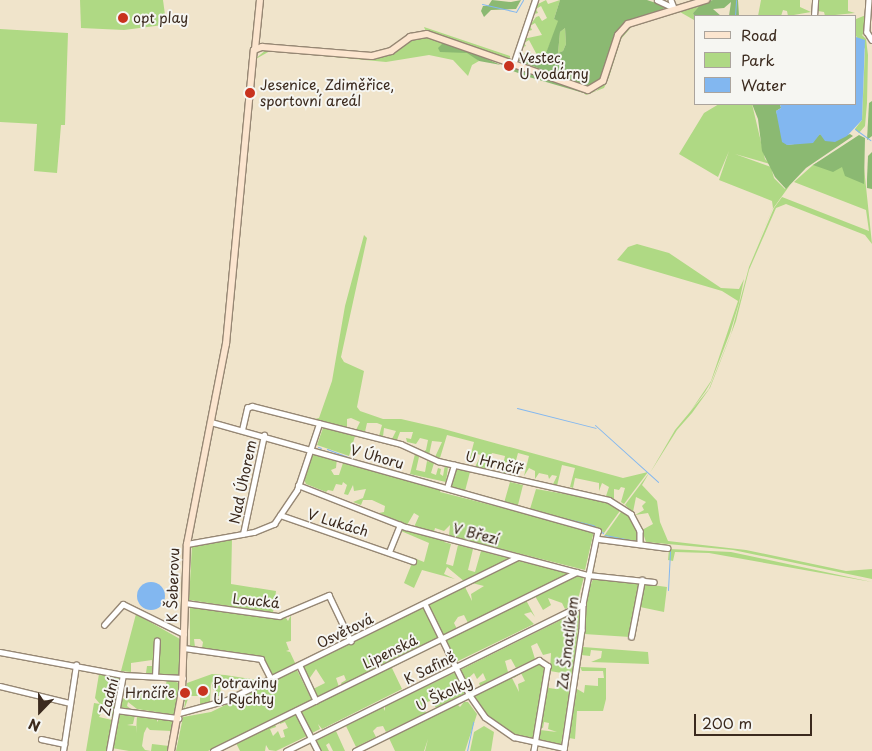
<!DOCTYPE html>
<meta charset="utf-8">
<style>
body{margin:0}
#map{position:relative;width:872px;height:751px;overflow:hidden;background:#f0e4cb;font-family:"Playpen Sans",sans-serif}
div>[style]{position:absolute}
.green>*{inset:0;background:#afd984}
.forest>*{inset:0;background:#8bb972}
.water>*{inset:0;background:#82b7f0}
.round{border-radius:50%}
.stream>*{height:1px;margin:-0.5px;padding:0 0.5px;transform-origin:0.5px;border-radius:0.5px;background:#82b7f0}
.roads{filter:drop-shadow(1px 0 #968774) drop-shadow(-1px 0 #968774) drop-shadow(0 1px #968774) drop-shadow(0 -1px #968774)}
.street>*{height:4.5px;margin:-2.25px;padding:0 2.25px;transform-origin:2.25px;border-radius:2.25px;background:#fff}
.secondary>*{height:6px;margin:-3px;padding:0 3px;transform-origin:3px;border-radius:3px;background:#fce5cf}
.dots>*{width:14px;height:14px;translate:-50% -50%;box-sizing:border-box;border:2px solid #f6f6f2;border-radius:50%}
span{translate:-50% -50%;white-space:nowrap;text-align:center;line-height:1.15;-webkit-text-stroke:4px #f6f6f2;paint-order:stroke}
.poi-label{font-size:14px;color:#3b2a1e}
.left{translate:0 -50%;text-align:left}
.right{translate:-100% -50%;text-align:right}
.street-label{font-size:14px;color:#3b2a1e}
.legend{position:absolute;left:694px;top:15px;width:162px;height:90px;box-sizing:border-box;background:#f6f6f2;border:1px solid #aba49d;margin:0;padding:6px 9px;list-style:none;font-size:15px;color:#3b2a1e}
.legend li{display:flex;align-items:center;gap:10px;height:25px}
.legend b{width:25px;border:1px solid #aba49d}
.north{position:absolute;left:15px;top:686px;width:50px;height:50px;-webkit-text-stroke:4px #f6f6f2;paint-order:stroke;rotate:202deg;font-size:14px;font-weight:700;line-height:20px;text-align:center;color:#3b2a1e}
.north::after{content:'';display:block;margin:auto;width:18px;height:22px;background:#3b2a1e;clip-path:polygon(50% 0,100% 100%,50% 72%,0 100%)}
.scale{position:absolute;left:694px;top:714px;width:118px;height:22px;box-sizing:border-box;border:2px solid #3b2a1e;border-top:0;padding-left:6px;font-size:15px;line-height:18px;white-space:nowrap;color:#3b2a1e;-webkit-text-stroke:4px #f6f6f2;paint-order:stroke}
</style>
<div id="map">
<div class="green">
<i style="clip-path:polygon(80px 0,163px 0,166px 22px,163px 25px,124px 30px,81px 28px)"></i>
<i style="clip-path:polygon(546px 0,548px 4px,560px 0,554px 19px,559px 21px,543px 61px,517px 59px,529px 50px,533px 57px,537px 55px,529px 40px,524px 43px,526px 46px,520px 48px,523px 39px,542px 35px,535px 23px,530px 26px,532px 30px,525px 32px,536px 17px,539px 16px,542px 21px,547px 18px,541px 6px,536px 9px,538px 13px,531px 15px,534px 6px)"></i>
<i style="clip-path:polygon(761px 0,800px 0,800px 7px,811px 12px,788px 16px,787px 11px,783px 10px,781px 16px,758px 16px)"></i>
<i style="clip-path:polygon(818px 0,848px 0,848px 11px,855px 13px,825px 16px,824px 12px,818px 11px,817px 14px)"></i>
<i style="clip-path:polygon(703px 2px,693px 13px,696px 22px,696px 47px,694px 20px,680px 12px,634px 24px,621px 39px,609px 77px,604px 88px,586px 95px,583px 92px,596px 91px,606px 82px,617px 42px,630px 25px)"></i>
<i style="clip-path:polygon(866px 15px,865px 32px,862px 35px,866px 39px,868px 55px,867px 103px,865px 126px,859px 133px,855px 129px,862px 120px,865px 49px,856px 36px,856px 19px)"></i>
<i style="clip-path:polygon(424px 27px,510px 56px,510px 57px,509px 60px,426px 32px)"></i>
<i style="clip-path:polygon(565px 28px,566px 44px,563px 51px,558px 53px,560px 32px)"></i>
<i style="clip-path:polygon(0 29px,68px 33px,65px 125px,61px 125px,57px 173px,34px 171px,37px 124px,0 122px)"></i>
<i style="clip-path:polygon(423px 36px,471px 54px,479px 61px,472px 65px,468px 76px,453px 60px,429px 55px,386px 62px,270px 51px,254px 60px,267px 49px,377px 58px,392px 52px,411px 39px)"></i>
<i style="clip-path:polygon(719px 104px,752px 104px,765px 159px,770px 164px,735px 154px,771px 167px,774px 178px,785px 189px,790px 185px,772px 210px,756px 247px,773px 208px,772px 201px,719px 180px,729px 151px,718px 177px,679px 154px,704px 113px)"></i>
<i style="clip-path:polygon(861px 139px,872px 244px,865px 235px,786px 204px,776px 208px,749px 270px,736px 321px,730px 337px,710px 388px,692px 413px,677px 430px,650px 473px,675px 430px,709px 389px,731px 334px,749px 267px,774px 208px,782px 197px,869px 231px,866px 210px,794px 182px,813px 165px)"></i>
<i style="clip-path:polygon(364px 235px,367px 238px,341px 357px,344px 362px,364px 371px,357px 407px,360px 411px,383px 419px,401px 419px,440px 428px,623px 478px,648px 472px,624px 504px,621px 502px,625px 488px,621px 487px,619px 490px,614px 489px,614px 499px,606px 496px,609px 487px,602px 483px,599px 491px,599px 483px,575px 478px,573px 488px,570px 487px,575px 468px,562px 465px,557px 486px,552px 486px,557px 476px,552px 475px,549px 479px,548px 475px,539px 473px,535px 479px,535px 471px,529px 468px,524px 476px,529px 456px,518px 453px,515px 464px,506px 462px,506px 475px,501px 474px,505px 456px,492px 453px,485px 469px,475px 467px,481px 455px,473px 453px,468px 465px,474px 442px,447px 435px,440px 458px,435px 457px,442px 442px,432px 441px,429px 455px,422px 452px,426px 450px,428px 440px,420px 438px,416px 444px,407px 442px,406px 438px,411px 439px,413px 432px,400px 432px,397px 440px,392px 439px,396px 431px,384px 428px,383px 437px,379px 436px,382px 425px,377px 423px,367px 423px,365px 432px,356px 430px,360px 422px,351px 418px,347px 419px,347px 427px,310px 420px,319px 418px,332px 381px,345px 306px)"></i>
<i style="clip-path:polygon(637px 244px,669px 253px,721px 288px,739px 289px,744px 279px,739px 303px,730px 333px,711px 382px,705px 392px,690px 412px,674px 429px,648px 471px,674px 429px,690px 412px,711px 381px,738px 301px,722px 291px,617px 260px,628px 247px)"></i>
<i style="clip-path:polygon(323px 428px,355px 436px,349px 456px,317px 445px)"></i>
<i style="clip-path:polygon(311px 452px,337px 458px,336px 468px,331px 470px,334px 475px,339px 475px,344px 460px,441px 489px,440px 492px,594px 531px,585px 570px,449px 536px,450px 525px,444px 531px,435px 528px,434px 532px,414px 527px,419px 516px,414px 513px,407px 525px,404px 524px,379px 513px,384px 512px,385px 506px,372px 500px,363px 500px,361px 505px,353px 502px,363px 498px,366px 489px,354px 491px,353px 485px,348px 495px,344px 494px,347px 485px,343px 482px,342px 485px,336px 484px,333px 491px,328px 490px,326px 492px,306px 484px,303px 477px)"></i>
<i style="clip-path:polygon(415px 454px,419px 457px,416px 470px,425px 472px,427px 461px,434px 463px,431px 473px,436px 475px,438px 468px,441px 469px,440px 474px,443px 476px,445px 465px,448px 467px,446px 482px,410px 474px)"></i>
<i style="clip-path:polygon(455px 468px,470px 472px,465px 491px,450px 487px)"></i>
<i style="clip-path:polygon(649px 473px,642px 485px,657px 501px,660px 522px,668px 541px,746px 550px,846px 571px,872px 569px,872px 579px,733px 550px,646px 542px,642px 530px,653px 524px,648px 513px,635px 515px,644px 510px,642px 506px,646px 502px,636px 497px,633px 512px,625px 505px)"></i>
<i style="clip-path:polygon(510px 482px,523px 485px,518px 505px,530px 509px,536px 489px,600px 500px,622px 508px,604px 533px,594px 526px,504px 503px)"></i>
<i style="clip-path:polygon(623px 509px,636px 525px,637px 541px,604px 536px)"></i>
<i style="clip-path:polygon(403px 528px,445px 538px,444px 542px,451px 544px,446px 564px,453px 566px,458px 545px,473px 549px,468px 570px,475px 572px,481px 551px,511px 559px,465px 582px,447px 567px,444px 574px,455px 579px,422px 570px,414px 588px,404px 583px,414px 558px,424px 562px,429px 543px,401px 531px)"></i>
<i style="clip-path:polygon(232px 538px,231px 584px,276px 591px,273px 613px,189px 600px,192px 545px)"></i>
<i style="clip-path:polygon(669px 549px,731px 552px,872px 582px,709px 553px,675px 552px,673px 561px,668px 560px)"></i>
<i style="clip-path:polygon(518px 561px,569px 573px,468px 623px,464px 615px,458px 617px,454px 623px,457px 629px,443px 635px,428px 605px,465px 587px,472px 601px,471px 594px,484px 586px,472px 583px)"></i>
<i style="clip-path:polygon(575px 575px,584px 577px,577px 603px,565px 609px,562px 603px,548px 598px,551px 605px,543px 610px,535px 596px)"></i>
<i style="clip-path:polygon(598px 578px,639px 582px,630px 637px,584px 634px,588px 592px,593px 579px)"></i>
<i style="clip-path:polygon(644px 584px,667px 587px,664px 612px,640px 607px)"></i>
<i style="clip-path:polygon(526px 600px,535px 617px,531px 612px,524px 614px,534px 624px,456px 662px,445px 640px)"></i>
<i style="clip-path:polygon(190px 606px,286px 618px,288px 621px,291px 615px,291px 641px,286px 642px,289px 650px,286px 651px,290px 652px,296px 665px,272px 677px,262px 657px,202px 648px,203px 642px,200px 639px,194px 639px,195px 647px,190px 647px)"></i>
<i style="clip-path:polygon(424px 607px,439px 638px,342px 685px,341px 683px,346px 680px,344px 675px,336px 678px,339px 687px,318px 697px,313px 689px,325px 683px,316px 669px,309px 679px,303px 667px)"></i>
<i style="clip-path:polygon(580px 611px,573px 675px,550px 671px,551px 653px,543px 655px,537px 643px,531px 646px,535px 659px,516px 668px,511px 659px,505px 661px,508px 672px,480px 686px,479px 683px,486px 680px,483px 673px,477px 679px,474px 673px,465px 681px,460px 670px,565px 618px,562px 624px,568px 624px,572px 630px,576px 621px,573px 614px)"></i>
<i style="clip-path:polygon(136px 614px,180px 639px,180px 676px,146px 673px,147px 666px,152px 666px,152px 660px,131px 663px,131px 672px,121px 671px)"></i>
<i style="clip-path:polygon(583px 647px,648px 652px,649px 664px,591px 662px,601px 658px,602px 651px,591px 650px,590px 656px,581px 655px)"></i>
<i style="clip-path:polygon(540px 662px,546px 666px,533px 740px,508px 732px,490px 719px,472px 695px,511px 676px,519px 692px,518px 684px,525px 681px,521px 673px,514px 678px,513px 675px)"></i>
<i style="clip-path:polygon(391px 666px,402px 689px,322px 729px,318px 724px,320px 729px,312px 733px,301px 711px)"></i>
<i style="clip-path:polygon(580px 667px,606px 668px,606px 699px,603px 711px,577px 711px,575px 739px,569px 738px,577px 689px,584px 693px,585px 685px,598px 686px,598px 678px,604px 678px,603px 671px,582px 671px)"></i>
<i style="clip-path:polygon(297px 670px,312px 700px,208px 751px,176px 751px,183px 717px,211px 712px)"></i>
<i style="clip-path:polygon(456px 672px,466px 693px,436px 708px,430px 696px,430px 701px,422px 704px,426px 713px,386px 732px,383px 726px,377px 727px,373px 731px,376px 737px,356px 747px,346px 726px,383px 707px,385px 711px,385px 706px)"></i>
<i style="clip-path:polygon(99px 674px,120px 676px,113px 718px,109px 717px,109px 709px,105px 708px,99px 717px,112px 720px,107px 751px,86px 751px,94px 703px,100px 704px,95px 698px)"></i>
<i style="clip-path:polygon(212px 674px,225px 675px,264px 681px,252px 684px,250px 680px,234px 679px,220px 685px,221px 695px,216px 697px,216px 689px,213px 690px,211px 681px,210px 704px,200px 707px,200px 696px,189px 696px,184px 710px,187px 683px)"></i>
<i style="clip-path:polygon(167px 679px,179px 683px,175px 715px,137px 709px,128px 702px,127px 706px,131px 709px,119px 707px,121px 698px,133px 700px,130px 693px,141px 692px,142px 689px,164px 695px)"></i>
<i style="clip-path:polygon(557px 682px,571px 684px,561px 745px,538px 741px,540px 730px,557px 732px,548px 729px,549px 723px,544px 722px,543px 728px,540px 727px,547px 683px,549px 688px,556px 689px)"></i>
<i style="clip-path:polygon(464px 702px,468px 702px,477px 714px,465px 751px,425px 751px,428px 739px,424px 751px,395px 751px,388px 736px,456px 703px,460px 707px)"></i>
<i style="clip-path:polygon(120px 713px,135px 715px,133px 724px,127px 725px,136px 726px,136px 733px,137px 715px,157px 718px,157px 722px,159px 719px,174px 721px,172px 731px,150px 730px,147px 727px,144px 733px,142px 746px,145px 750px,151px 751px,152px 744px,169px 746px,168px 751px,129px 751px,112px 748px)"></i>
<i style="clip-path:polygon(296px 713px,307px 736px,276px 751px,269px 750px,266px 745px,265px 751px,240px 751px,236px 743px,275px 724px,276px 727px,270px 729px,273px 736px,278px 731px,281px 738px,285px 737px,283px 730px,288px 728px,285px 722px,280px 724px,279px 721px)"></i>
<i style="clip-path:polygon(484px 726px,494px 732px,491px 751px,470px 751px,474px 732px)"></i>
<i style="clip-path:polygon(336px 731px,345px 751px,333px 751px,329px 743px,326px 745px,329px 751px,321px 751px,316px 741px)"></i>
</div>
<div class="forest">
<i style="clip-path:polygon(492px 0,511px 2px,521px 0,516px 9px,491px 10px,484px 17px,481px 11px,483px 6px,488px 6px)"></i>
<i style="clip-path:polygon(evenodd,560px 0,647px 0,668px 7px,628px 22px,600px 81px,587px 87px,517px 60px,543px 61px,558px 21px,554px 19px,560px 0,565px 28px,566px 44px,563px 51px,558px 53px,560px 32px,565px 28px)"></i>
<i style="clip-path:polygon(713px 0,738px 0,739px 16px,729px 16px,731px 2px,724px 8px,713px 9px,721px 16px,696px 16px,696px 22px,693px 13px,703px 2px)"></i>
<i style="clip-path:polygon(443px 43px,454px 45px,501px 65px,479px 61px,467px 53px,440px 52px,438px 48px)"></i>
<i style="clip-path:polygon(508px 66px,586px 93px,587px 94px,529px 77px,507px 69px)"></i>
<i style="clip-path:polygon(872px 101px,872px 136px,867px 140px,869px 103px)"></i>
<i style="clip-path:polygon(752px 104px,780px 104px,781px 108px,776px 111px,787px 145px,809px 142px,820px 134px,831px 141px,850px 134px,853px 136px,806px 168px,786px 189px,775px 177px,762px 151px,758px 119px)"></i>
<i style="clip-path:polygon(859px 135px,865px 138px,864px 184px,845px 176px,842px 167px,833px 172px,813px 165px)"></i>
<i style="clip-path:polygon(872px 152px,872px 189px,867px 188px,867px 179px,868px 156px)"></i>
</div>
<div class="water">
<i style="clip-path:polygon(856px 37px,865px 40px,862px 120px,847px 136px,835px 142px,825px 141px,820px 134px,813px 143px,787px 145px,782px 142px,776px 111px,781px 108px,780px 104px,856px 104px)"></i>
<i class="round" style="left:137px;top:582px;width:28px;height:28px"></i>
</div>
<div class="stream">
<i style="left:482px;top:4px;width:35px;rotate:13deg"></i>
<i style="left:516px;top:12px;width:14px;rotate:-60deg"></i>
<i style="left:735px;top:16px;width:16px;rotate:-86deg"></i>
<i style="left:855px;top:129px;width:19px;rotate:36deg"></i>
<i style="left:517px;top:408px;width:81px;rotate:14.2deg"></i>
<i style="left:595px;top:425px;width:85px;rotate:42.1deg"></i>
<i style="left:318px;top:447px;width:3px;rotate:18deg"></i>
<i style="left:327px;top:449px;width:30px;rotate:21deg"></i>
<i style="left:359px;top:461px;width:34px;rotate:15deg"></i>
<i style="left:399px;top:472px;width:16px;rotate:14deg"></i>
<i style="left:422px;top:478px;width:20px;rotate:18deg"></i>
<i style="left:546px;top:514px;width:48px;rotate:13.2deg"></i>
<i style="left:593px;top:525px;width:13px;rotate:39deg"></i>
<i style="left:605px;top:535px;width:31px;rotate:11deg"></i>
<i style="left:661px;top:545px;width:9px;rotate:6deg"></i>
<i style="left:668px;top:590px;width:39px;rotate:-87deg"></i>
<i style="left:467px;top:751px;width:30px;rotate:-78deg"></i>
</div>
<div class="roads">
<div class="street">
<i style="left:657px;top:0;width:19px;rotate:25deg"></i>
<i style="left:671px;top:0;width:9px;rotate:69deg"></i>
<i style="left:869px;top:0;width:32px;rotate:94deg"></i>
<i style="left:867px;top:32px;width:9px;rotate:58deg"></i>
<i style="left:814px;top:16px;width:16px;rotate:-86deg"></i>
<i style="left:513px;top:65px;width:69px;rotate:-71.3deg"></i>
<i style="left:211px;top:422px;width:402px;rotate:15.7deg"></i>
<i style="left:598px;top:531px;width:75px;rotate:101.6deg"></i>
<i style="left:583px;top:604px;width:26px;rotate:92deg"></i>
<i style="left:582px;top:630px;width:122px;rotate:98.5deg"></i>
<i style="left:242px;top:430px;width:23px;rotate:-77deg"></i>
<i style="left:247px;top:408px;width:5px;rotate:-22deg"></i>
<i style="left:252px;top:406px;width:154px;rotate:14.3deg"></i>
<i style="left:401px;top:444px;width:41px;rotate:24.7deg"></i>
<i style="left:438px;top:461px;width:175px;rotate:12.8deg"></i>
<i style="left:609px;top:500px;width:26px;rotate:32deg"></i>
<i style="left:631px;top:514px;width:19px;rotate:62deg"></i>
<i style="left:640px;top:531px;width:13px;rotate:90deg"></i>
<i style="left:298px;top:485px;width:116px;rotate:21.3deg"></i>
<i style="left:406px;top:527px;width:188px;rotate:14.8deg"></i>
<i style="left:588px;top:575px;width:66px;rotate:6.1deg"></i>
<i style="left:447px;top:488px;width:24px;rotate:-73deg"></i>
<i style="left:280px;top:515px;width:141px;rotate:19.1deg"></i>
<i style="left:243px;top:534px;width:101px;rotate:-78deg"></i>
<i style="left:599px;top:539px;width:69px;rotate:7.5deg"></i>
<i style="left:187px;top:544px;width:68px;rotate:-10.2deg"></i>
<i style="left:254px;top:532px;width:22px;rotate:-22deg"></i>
<i style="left:274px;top:524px;width:41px;rotate:-55.9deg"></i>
<i style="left:297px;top:490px;width:70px;rotate:-71.6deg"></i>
<i style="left:389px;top:552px;width:29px;rotate:-68deg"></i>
<i style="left:185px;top:603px;width:95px;rotate:7.9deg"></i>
<i style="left:279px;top:616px;width:54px;rotate:-22.8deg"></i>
<i style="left:329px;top:595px;width:51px;rotate:64.4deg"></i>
<i style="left:425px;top:604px;width:100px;rotate:63.9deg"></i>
<i style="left:469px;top:694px;width:28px;rotate:55deg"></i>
<i style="left:485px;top:717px;width:35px;rotate:35deg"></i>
<i style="left:514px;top:737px;width:51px;rotate:12.4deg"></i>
<i style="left:104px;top:625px;width:28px;rotate:-48deg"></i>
<i style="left:123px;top:604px;width:68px;rotate:26.2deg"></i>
<i style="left:631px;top:637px;width:58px;rotate:-79.1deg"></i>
<i style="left:184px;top:648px;width:78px;rotate:8.1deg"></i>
<i style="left:261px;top:659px;width:22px;rotate:63deg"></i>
<i style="left:0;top:652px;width:125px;rotate:10.6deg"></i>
<i style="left:123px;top:675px;width:60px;rotate:2.9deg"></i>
<i style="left:300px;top:666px;width:38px;rotate:65deg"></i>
<i style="left:155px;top:676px;width:35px;rotate:-87deg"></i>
<i style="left:0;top:686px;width:72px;rotate:13.7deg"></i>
<i style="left:116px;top:710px;width:63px;rotate:7.4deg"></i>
<i style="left:297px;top:710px;width:46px;rotate:62.9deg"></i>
<i style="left:179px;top:713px;width:50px;rotate:-15.2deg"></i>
<i style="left:227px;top:700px;width:324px;rotate:-26.2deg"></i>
<i style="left:41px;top:739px;width:24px;rotate:12deg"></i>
<i style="left:63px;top:751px;width:87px;rotate:-81.4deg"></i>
<i style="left:109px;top:751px;width:77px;rotate:-79.6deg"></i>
<i style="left:213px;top:751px;width:405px;rotate:-26.2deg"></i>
<i style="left:286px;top:751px;width:331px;rotate:-26.3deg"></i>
<i style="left:355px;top:751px;width:205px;rotate:-26.3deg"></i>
<i style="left:539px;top:660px;width:11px;rotate:34deg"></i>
<i style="left:548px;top:666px;width:86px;rotate:99.4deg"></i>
</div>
<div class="secondary">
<i style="left:255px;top:49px;width:49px;rotate:-84.2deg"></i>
<i style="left:171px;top:751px;width:61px;rotate:-79.6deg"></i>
<i style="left:182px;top:691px;width:147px;rotate:-88.1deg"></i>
<i style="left:187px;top:544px;width:204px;rotate:-79deg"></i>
<i style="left:226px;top:344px;width:295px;rotate:-84.6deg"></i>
<i style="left:254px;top:50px;width:9px;rotate:-21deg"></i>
<i style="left:262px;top:47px;width:110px;rotate:4.7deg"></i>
<i style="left:372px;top:56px;width:20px;rotate:-15deg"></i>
<i style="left:391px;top:51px;width:24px;rotate:-36deg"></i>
<i style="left:410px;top:37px;width:17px;rotate:-10deg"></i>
<i style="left:427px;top:34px;width:170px;rotate:19.2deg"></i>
<i style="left:588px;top:90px;width:17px;rotate:-31deg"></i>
<i style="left:603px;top:81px;width:48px;rotate:-71.9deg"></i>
<i style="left:618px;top:35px;width:15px;rotate:-48deg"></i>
<i style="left:628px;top:24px;width:82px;rotate:-17.1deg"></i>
</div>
</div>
<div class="dots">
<i style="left:123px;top:18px;background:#c8321e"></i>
<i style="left:509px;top:66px;background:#c8321e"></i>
<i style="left:250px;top:93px;background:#c8321e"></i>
<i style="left:203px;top:691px;background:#c8321e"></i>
<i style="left:185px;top:693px;background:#c8321e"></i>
</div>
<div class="poi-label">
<span class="left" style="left:133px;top:18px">opt play</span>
<span class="left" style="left:519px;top:66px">Vestec,<br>U vodárny</span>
<span class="left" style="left:260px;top:93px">Jesenice, Zdiměřice,<br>sportovní areál</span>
<span class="left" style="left:213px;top:691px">Potraviny<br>U Rychty</span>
<span class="right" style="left:175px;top:693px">Hrnčíře</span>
</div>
<div class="street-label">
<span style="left:377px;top:457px;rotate:16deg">V Úhoru</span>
<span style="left:494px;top:463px;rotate:14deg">U Hrnčíř</span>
<span style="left:243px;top:482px;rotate:-78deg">Nad Úhorem</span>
<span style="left:338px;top:523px;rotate:17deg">V Lukách</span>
<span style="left:476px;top:534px;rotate:15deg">V Březí</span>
<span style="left:173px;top:585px;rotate:-88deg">K Šeberovu</span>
<span style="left:256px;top:601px;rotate:6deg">Loucká</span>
<span style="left:345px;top:631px;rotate:-26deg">Osvětová</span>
<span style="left:568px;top:643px;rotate:-83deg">Za Šmatlíkem</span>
<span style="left:390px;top:652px;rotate:-26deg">Lipenská</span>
<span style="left:430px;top:668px;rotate:-26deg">K Safině</span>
<span style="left:444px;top:694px;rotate:-26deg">U Školky</span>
<span style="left:109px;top:697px;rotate:-76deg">Zadní</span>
</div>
<ul class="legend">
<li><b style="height:6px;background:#fce5cf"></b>Road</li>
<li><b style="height:14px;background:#afd984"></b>Park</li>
<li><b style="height:14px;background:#82b7f0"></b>Water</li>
</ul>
<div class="north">N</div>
<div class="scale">200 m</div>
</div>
